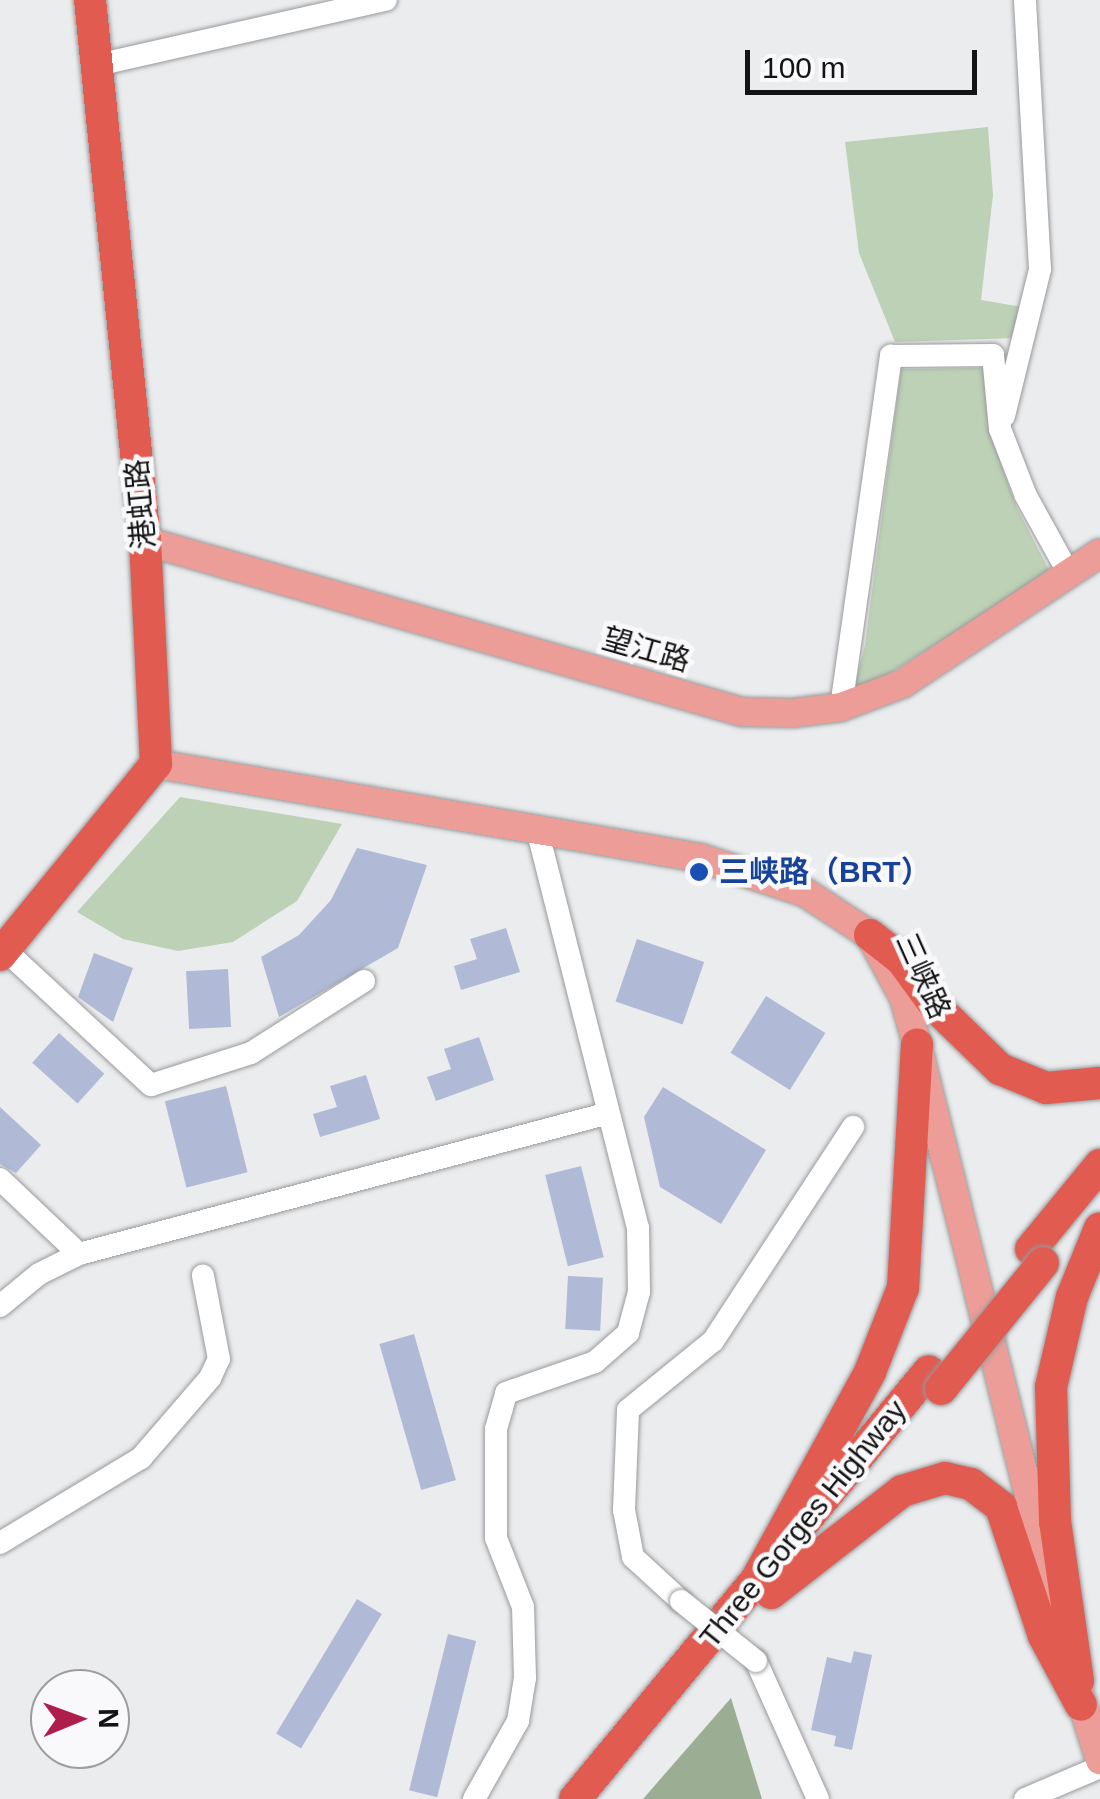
<!DOCTYPE html>
<html>
<head>
<meta charset="utf-8">
<style>
	body { margin:0 }
	#map { position:relative; width:1100px; height:1799px; overflow:hidden; background:#ebecee; font-family:Arial,"Noto Sans SC",sans-serif }
	div>[style] { position:absolute }
	[style*='--x'] { left:calc(var(--x)*1px); top:calc(var(--y)*1px); width:calc(var(--w)*1px); rotate:calc(var(--a)*1deg) }
	.green>* { inset:0; background:#bdd1b6 }
	.forest>* { inset:0; background:#9bae94 }
	.building>* { inset:0; background:#b0bad7; transform-origin:0 0 }
	.roads { filter:drop-shadow(0 0 2px #999a9b) drop-shadow(0 0 2px #999a9b) }
	.minor>* { height:22px; margin:-11px; padding:0 11px; transform-origin:11px; border-radius:11px; background:#fff }
	.major>* { height:28px; margin:-14px; padding:0 14px; transform-origin:14px; border-radius:14px; background:#ed9d97 }
	.highway>* { height:32px; margin:-16px; padding:0 16px; transform-origin:16px; border-radius:16px; background:#e15b51 }
	.bridges { filter:drop-shadow(0 0 2px #999a9b) drop-shadow(0 0 2px #999a9b) }
	.minor-bridge>* { height:22px; margin:-11px; padding:0 11px; transform-origin:11px; border-radius:11px; background:#fff }
	.highway-bridge>* { height:32px; margin:-16px; padding:0 16px; transform-origin:16px; border-radius:16px; background:#e15b51 }
	.dots>* { width:28px; height:28px; translate:-50% -50%; box-sizing:border-box; border:5px solid #f9f9fb; border-radius:50% }
	span { translate:-50% -50%; white-space:nowrap; text-align:center; line-height:1.15; -webkit-text-stroke:9px #f9f9fb; paint-order:stroke }
	.street-label { font-size:30px; color:#141414 }
	.transit-label { font-size:30px; color:#164399; font-weight:700 }
	.left { translate:0 -50%; text-align:left }
	.north { position:absolute; left:30px; top:1669px; width:100px; height:100px; box-sizing:border-box; background:#f9f9fb; border:2px solid #9d9d9f; border-radius:50%; rotate:89deg; font-size:28px; font-weight:700; line-height:40px; text-align:center; color:#141414 }
	.north::after { content:''; display:block; margin:auto; width:35px; height:45px; background:#af1d4d; clip-path:polygon(50% 0,100% 100%,50% 72%,0 100%) }
	.scale { position:absolute; left:745px; top:50px; width:232px; height:45px; box-sizing:border-box; border:5px solid #141414; border-top:0; padding-left:12px; font-size:30px; line-height:35px; white-space:nowrap; color:#141414; -webkit-text-stroke:8px #f9f9fb; paint-order:stroke }
</style>
</head>
<body>
<div id="map">
	<div class="green">
		<i style="clip-path:polygon(988px 127px,993px 195px,981px 300px,1023px 307px,1016px 338px,895px 342px,859px 253px,845px 142px)"></i>
		<i style="clip-path:polygon(983px 368px,990px 433px,1017px 508px,1050px 572px,852px 697px,865px 645px,901px 369px)"></i>
		<i style="clip-path:polygon(180px 797px,342px 824px,297px 901px,233px 942px,178px 951px,123px 939px,77px 912px)"></i>
	</div>
	<div class="forest">
		<i style="clip-path:polygon(731px 1698px,762px 1799px,643px 1799px)"></i>
	</div>
	<div class="building">
		<i style="clip-path:polygon(357px 848px,427px 865px,398px 948px,279px 1017px,261px 957px,299px 935px,331px 900px)"></i>
		<i style="clip-path:polygon(506px 928px,520px 972px,461px 990px,454px 966px,477px 959px,470px 939px)"></i>
		<i style="left:637px;top:939px;width:71px;height:66px;rotate:19deg"></i>
		<i style="clip-path:polygon(94px 953px,133px 968px,113px 1022px,78px 997px)"></i>
		<i style="left:228px;top:969px;width:58px;height:42px;rotate:87deg"></i>
		<i style="left:766px;top:996px;width:70px;height:67px;rotate:32deg"></i>
		<i style="left:59px;top:1033px;width:61px;height:40px;rotate:42deg"></i>
		<i style="clip-path:polygon(479px 1037px,494px 1080px,436px 1101px,427px 1077px,451px 1069px,444px 1049px)"></i>
		<i style="clip-path:polygon(366px 1075px,380px 1119px,320px 1137px,313px 1114px,337px 1107px,330px 1086px)"></i>
		<i style="left:226px;top:1086px;width:89px;height:63px;rotate:76deg"></i>
		<i style="clip-path:polygon(663px 1087px,766px 1150px,721px 1224px,660px 1187px,644px 1117px)"></i>
		<i style="clip-path:polygon(0 1107px,41px 1145px,16px 1173px,0 1164px)"></i>
		<i style="left:581px;top:1166px;width:94px;height:37px;rotate:76deg"></i>
		<i style="left:568px;top:1276px;width:35px;height:53px;rotate:3deg"></i>
		<i style="left:414px;top:1334px;width:152px;height:36px;rotate:74deg"></i>
		<i style="left:357px;top:1599px;width:29px;height:157px;rotate:31deg"></i>
		<i style="left:448px;top:1634px;width:29px;height:161px;rotate:14deg"></i>
		<i style="clip-path:polygon(854px 1651px,872px 1655px,852px 1750px,834px 1746px,836px 1736px,811px 1730px,827px 1657px,851px 1663px)"></i>
	</div>
	<div class="roads">
		<div class="minor">
			<i style="--x:101;--y:64;--w:292;--a:-12.7"></i>
			<i style="--x:1004;--y:416;--w:151;--a:-76.2"></i>
			<i style="--x:1040;--y:269;--w:269;--a:-93.2"></i>
			<i style="--x:841;--y:707;--w:355;--a:-81.9"></i>
			<i style="--x:891;--y:356;--w:102;--a:-0.6"></i>
			<i style="--x:993;--y:355;--w:74;--a:84.6"></i>
			<i style="--x:1000;--y:429;--w:72;--a:68.8"></i>
			<i style="--x:1026;--y:496;--w:89;--a:61.1"></i>
			<i style="--x:5;--y:950;--w:199;--a:42.8"></i>
			<i style="--x:151;--y:1085;--w:105;--a:-17.7"></i>
			<i style="--x:251;--y:1053;--w:134;--a:-32.5"></i>
			<i style="--x:0;--y:1179;--w:109;--a:43.5"></i>
			<i style="--x:0;--y:1306;--w:50;--a:-39.4"></i>
			<i style="--x:39;--y:1274;--w:45;--a:-26.6"></i>
			<i style="--x:79;--y:1254;--w:548;--a:-14.9"></i>
			<i style="--x:0;--y:1543;--w:165;--a:-31.1"></i>
			<i style="--x:141;--y:1458;--w:106;--a:-49.2"></i>
			<i style="--x:210;--y:1378;--w:21;--a:-65"></i>
			<i style="--x:219;--y:1359;--w:85;--a:-100.9"></i>
			<i style="--x:681;--y:1601;--w:65;--a:-137.5"></i>
			<i style="--x:633;--y:1557;--w:48;--a:-100.8"></i>
			<i style="--x:624;--y:1510;--w:100;--a:-87.7"></i>
			<i style="--x:628;--y:1410;--w:109;--a:-39.1"></i>
			<i style="--x:713;--y:1341;--w:256;--a:-56.8"></i>
			<i style="--x:756;--y:1661;--w:151;--a:65.8"></i>
			<i style="--x:474;--y:1799;--w:90;--a:-60.6"></i>
			<i style="--x:518;--y:1721;--w:44;--a:-80.8"></i>
			<i style="--x:525;--y:1678;--w:71;--a:-91.6"></i>
			<i style="--x:523;--y:1607;--w:74;--a:-111.4"></i>
			<i style="--x:496;--y:1538;--w:109;--a:-90"></i>
			<i style="--x:496;--y:1429;--w:37;--a:-74"></i>
			<i style="--x:506;--y:1393;--w:94;--a:-19.2"></i>
			<i style="--x:595;--y:1362;--w:44;--a:-41.3"></i>
			<i style="--x:628;--y:1333;--w:42;--a:-75"></i>
			<i style="--x:639;--y:1292;--w:64;--a:-90.9"></i>
			<i style="--x:638;--y:1228;--w:412;--a:-104.2"></i>
			<i style="--x:1025;--y:1799;--w:82;--a:-23.1"></i>
		</div>
		<div class="major">
			<i style="--x:145;--y:541;--w:621;--a:15.98"></i>
			<i style="--x:742;--y:712;--w:51;--a:1.1"></i>
			<i style="--x:793;--y:713;--w:48;--a:-7.1"></i>
			<i style="--x:841;--y:707;--w:65;--a:-20.7"></i>
			<i style="--x:902;--y:684;--w:237;--a:-33.5"></i>
			<i style="--x:156;--y:764;--w:553;--a:9.79"></i>
			<i style="--x:701;--y:858;--w:111;--a:18.4"></i>
			<i style="--x:806;--y:893;--w:77;--a:33.3"></i>
			<i style="--x:870;--y:935;--w:72;--a:61.6"></i>
			<i style="--x:904;--y:998;--w:48;--a:74.2"></i>
			<i style="--x:917;--y:1044;--w:565;--a:76.06"></i>
			<i style="--x:1077;--y:1687;--w:77;--a:72.5"></i>
		</div>
		<div class="highway">
			<i style="--x:870;--y:935;--w:41;--a:38"></i>
			<i style="--x:902;--y:960;--w:58;--a:54.1"></i>
			<i style="--x:936;--y:1007;--w:89;--a:44.1"></i>
			<i style="--x:1000;--y:1069;--w:50;--a:22.4"></i>
			<i style="--x:1046;--y:1088;--w:54;--a:-5.3"></i>
			<i style="--x:0;--y:955;--w:247;--a:-50.8"></i>
			<i style="--x:156;--y:764;--w:223;--a:-92.8"></i>
			<i style="--x:145;--y:541;--w:544;--a:-95.8"></i>
			<i style="--x:1031;--y:1249;--w:109;--a:-50.6"></i>
			<i style="--x:759;--y:1575;--w:231;--a:-61.3"></i>
			<i style="--x:870;--y:1372;--w:90;--a:-68.6"></i>
			<i style="--x:903;--y:1288;--w:244;--a:-86.7"></i>
			<i style="--x:771;--y:1593;--w:166;--a:-37.9"></i>
			<i style="--x:902;--y:1491;--w:45;--a:-16.8"></i>
			<i style="--x:945;--y:1478;--w:27;--a:13"></i>
			<i style="--x:971;--y:1484;--w:38;--a:37"></i>
			<i style="--x:1001;--y:1507;--w:136;--a:71.6"></i>
			<i style="--x:1044;--y:1636;--w:78;--a:61.8"></i>
			<i style="--x:1078;--y:1681;--w:161;--a:-98.2"></i>
			<i style="--x:1055;--y:1522;--w:135;--a:-91.7"></i>
			<i style="--x:1051;--y:1387;--w:92;--a:-76.9"></i>
			<i style="--x:1072;--y:1297;--w:74;--a:-67.9"></i>
			<i style="--x:575;--y:1799;--w:555;--a:-50.41"></i>
		</div>
	</div>
	<div class="bridges">
		<div class="minor-bridge">
			<i style="--x:681;--y:1601;--w:96;--a:38.7"></i>
		</div>
		<div class="highway-bridge">
			<i style="--x:941;--y:1389;--w:162;--a:-51"></i>
		</div>
	</div>
	<div class="dots">
		<i style="left:699px;top:872px;background:#1a4fb4"></i>
	</div>
	<div class="street-label">
		<span style="left:141px;top:504px;rotate:-95deg">港虹路</span>
		<span style="left:646px;top:650px;rotate:16deg">望江路</span>
		<span style="left:923px;top:976px;rotate:66deg">三峡路</span>
		<span style="left:803px;top:1524px;rotate:-51deg">Three Gorges Highway</span>
	</div>
	<div class="transit-label">
		<span class="left" style="left:719px;top:872px">三峡路（BRT）</span>
	</div>
	<div class="north">N</div>
	<div class="scale">100 m</div>
</div>
</body>
</html>
